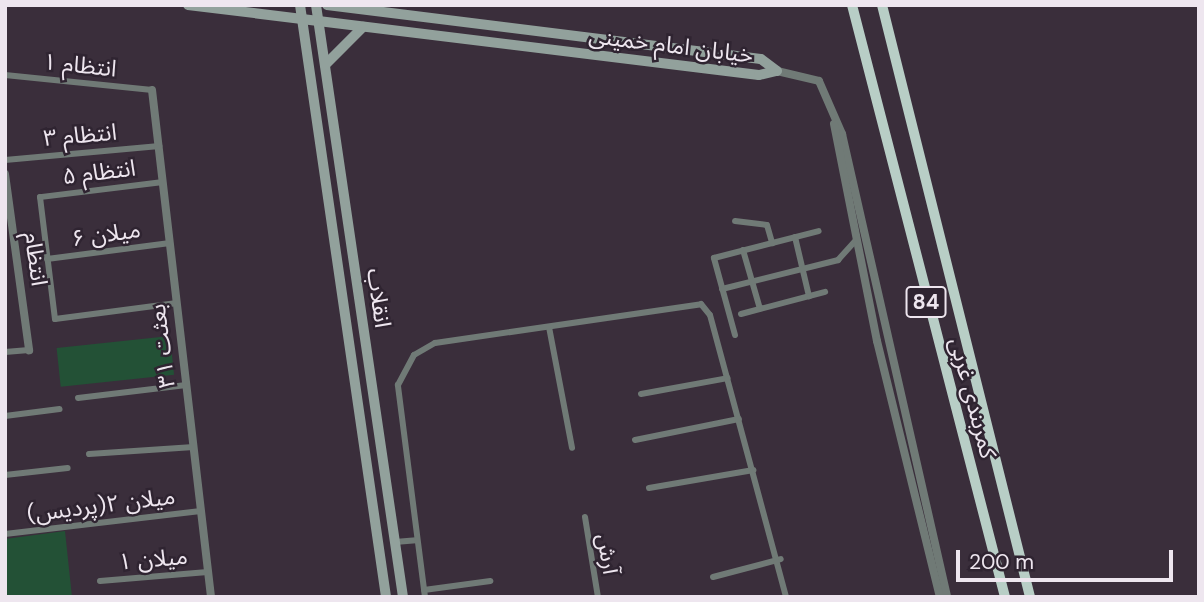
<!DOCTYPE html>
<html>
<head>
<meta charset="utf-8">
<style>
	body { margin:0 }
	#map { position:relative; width:1204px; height:602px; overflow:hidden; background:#3a2e3b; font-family:"DM Sans","Noto Sans Arabic",sans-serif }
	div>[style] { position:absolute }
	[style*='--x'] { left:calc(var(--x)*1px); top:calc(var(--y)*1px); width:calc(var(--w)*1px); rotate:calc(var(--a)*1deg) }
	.green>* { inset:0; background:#235136; transform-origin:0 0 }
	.minor>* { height:6px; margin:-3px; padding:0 3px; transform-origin:3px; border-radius:3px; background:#707a76 }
	.tertiary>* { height:8px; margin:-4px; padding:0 4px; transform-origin:4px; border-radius:4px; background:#707a76 }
	.secondary>* { height:10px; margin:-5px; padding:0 5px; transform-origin:5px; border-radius:5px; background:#92a19c }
	.trunk>* { height:10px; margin:-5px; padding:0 5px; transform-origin:5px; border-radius:5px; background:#b8cec6 }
	span { translate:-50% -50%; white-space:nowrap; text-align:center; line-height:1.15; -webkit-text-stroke:5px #2f2431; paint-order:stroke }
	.shield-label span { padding:2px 5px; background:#2f2431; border:2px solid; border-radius:5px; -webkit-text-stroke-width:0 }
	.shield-label { font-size:21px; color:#eee6ef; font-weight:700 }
	.street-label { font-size:23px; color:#eee6ef }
	.frame { position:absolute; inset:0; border:7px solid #eee6ef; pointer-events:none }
	.scale { position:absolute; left:956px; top:550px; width:217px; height:32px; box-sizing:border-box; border:4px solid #eee6ef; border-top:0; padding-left:9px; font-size:21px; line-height:24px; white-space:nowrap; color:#eee6ef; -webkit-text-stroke:5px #2f2431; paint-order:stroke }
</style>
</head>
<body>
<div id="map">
	<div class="green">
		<i style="left:170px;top:336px;width:39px;height:114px;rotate:84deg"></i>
		<i style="clip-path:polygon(65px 531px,72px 597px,5px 597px,5px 539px)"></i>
	</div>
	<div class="minor">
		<i style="--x:5;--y:75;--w:148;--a:5.8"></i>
		<i style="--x:5;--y:160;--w:155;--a:-5.2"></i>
		<i style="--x:163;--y:182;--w:124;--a:173"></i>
		<i style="--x:40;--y:197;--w:123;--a:83"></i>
		<i style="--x:55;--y:319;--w:123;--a:-7.5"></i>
		<i style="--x:735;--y:221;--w:32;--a:7"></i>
		<i style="--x:767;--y:225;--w:19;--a:74"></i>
		<i style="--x:795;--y:237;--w:61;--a:76.7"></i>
		<i style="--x:743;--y:250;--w:61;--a:73.9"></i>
		<i style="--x:47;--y:259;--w:124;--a:-7.4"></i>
		<i style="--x:722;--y:289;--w:120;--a:-14"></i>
		<i style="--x:838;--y:260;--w:27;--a:-48"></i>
		<i style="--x:741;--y:314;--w:87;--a:-14.7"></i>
		<i style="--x:549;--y:327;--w:123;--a:79.2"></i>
		<i style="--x:735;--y:335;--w:80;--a:-105.3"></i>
		<i style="--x:714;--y:258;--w:108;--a:-14.4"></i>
		<i style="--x:5;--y:352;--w:24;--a:-5"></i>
		<i style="--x:641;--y:394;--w:88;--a:-10.4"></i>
		<i style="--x:78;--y:398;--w:109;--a:-6.9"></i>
		<i style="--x:5;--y:416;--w:55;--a:-7.3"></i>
		<i style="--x:635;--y:440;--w:106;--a:-11.4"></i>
		<i style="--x:89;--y:454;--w:105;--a:-3.8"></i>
		<i style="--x:5;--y:475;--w:63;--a:-6.3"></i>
		<i style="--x:649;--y:488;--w:106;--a:-9.8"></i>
		<i style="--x:585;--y:517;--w:81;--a:80.8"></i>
		<i style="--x:5;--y:534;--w:197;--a:-6.7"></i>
		<i style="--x:395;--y:542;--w:21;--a:-5"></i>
		<i style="--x:713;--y:577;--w:70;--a:-14.8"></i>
		<i style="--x:100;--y:581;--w:108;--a:-4.8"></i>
		<i style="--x:424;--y:590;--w:67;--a:-7.8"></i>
		<i style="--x:425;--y:597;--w:214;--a:-97.3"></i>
		<i style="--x:398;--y:385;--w:34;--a:-62"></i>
		<i style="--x:414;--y:355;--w:24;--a:-30"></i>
		<i style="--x:435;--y:343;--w:269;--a:-8.3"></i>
		<i style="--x:701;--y:304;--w:14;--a:51"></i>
		<i style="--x:710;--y:315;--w:292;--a:74.9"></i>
	</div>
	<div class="tertiary">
		<i style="--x:777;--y:71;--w:43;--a:13.4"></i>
		<i style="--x:819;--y:81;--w:58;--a:66.5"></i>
		<i style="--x:842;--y:134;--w:475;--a:77.2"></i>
		<i style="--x:152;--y:90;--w:510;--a:83.36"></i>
		<i style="--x:834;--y:124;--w:221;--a:78.8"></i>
		<i style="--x:877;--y:341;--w:264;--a:76.2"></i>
		<i style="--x:5;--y:174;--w:178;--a:82.2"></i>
	</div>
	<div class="secondary">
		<i style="--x:188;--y:5;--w:575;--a:6.99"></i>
		<i style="--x:759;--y:75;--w:18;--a:-13"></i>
		<i style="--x:300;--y:5;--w:598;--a:81.73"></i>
		<i style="--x:316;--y:5;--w:598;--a:81.64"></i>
		<i style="--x:327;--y:5;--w:437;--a:7.1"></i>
		<i style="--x:761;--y:59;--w:20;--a:37"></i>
		<i style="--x:325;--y:65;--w:54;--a:-45"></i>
	</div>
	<div class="trunk">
		<i style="--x:852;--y:5;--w:611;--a:75.51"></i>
		<i style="--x:882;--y:5;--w:610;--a:75.96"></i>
	</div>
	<div class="shield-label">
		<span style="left:926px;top:302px">84</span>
	</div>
	<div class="street-label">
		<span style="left:671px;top:45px;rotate:7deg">خیابان امام خمینی</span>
		<span style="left:80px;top:65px;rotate:6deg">انتظام ۱</span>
		<span style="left:80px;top:135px;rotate:-5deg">انتظام ۳</span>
		<span style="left:99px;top:172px;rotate:-7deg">انتظام ۵</span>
		<span style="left:106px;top:234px;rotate:-8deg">میلان ۶</span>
		<span style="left:36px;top:259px;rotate:82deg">انتظام</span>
		<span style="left:379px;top:298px;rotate:82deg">انقلاب</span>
		<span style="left:162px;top:346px;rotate:-97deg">بعثت ۳۱</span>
		<span style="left:973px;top:398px;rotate:75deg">کمربندی غربی</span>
		<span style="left:101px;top:505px;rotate:-7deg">میلان ۲(پردیس)</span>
		<span style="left:608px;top:554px;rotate:81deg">آرش</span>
		<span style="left:153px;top:559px;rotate:-5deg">میلان ۱</span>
	</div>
	<div class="frame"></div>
	<div class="scale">200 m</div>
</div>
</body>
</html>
